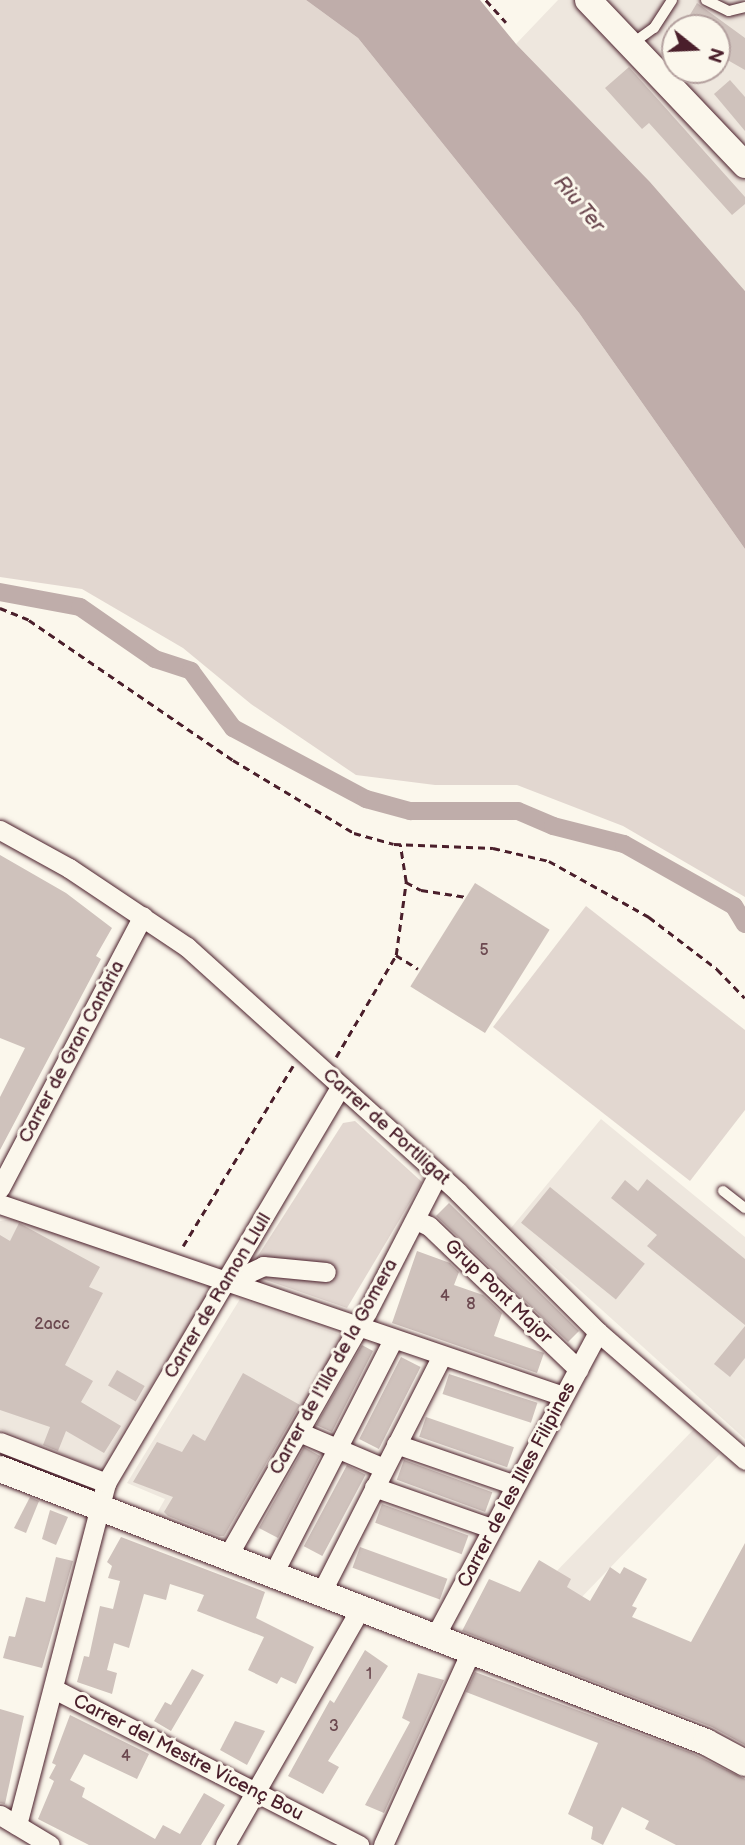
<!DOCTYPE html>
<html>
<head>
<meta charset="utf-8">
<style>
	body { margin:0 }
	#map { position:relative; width:745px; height:1845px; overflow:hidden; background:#fbf7ec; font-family:"Balsamiq Sans",sans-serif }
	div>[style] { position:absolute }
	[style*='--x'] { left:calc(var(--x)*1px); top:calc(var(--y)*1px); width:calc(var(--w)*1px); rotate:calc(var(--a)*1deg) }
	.built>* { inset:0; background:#eee7de; transform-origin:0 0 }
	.green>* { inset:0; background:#e2d7d0 }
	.water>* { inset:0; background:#bfadaa }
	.canal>* { height:18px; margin:-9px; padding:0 9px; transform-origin:9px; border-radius:9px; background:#bfadaa }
	.building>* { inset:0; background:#cfc2bc; transform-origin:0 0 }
	.path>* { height:2.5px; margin-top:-1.25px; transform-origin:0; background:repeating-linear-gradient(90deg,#4a1f2b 0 7px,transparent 0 12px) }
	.roads { filter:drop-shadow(0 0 2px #4a1f2b) drop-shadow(0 0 2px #4a1f2b) }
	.lane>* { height:10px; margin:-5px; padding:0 5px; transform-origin:5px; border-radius:5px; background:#fbf7ec }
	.street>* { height:19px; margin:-9.5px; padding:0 9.5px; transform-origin:9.5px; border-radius:9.5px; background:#fbf7ec }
	.secondary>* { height:26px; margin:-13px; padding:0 13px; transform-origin:13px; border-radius:13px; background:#fbf7ec }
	span { translate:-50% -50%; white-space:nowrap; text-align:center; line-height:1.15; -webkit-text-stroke:6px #fbf7ec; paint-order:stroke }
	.number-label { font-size:16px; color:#6b484f }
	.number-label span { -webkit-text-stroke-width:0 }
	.street-label { font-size:19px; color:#4a1f2b }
	.water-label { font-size:21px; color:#6d4a51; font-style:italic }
	.north { position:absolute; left:661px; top:14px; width:70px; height:70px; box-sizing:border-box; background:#fbf7ec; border:2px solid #b4a19f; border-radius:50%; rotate:108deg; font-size:19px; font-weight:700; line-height:28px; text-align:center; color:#4a1f2b }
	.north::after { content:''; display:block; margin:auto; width:24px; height:32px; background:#4a1f2b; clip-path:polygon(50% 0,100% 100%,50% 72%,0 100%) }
</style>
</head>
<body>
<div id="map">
	<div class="built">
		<i style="clip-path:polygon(evenodd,558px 0,745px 0,745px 291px,650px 182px,516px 44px,558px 0,675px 28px,717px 28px,717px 70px,675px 70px,675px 28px)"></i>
		<i style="clip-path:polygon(601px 1119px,745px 1237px,745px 1439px,511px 1228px)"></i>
		<i style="clip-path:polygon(17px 1218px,213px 1286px,99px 1469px,0 1429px,0 1221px)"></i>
		<i style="clip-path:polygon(240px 1299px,344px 1336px,223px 1540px,156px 1515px,165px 1499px,127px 1483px)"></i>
		<i style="left:694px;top:1429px;width:36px;height:277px;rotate:44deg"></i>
	</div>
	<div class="green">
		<i style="clip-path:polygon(0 0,306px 0,358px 38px,579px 313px,745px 549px,745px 897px,623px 826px,517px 785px,435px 785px,356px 775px,251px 704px,183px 648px,82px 589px,0 577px)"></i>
		<i style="clip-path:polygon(586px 906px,745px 1030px,745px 1110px,690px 1181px,493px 1027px)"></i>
		<i style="clip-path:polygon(355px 1121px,422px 1182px,347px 1308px,260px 1278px,253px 1272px,254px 1262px,343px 1123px)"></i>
	</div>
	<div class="water">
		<i style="clip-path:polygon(306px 0,480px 0,516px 44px,650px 182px,745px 291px,745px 549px,579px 313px,358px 38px)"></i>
	</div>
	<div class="canal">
		<i style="--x:0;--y:592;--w:81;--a:10.6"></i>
		<i style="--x:80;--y:607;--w:91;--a:34.7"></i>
		<i style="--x:155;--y:659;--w:38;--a:18"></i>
		<i style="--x:191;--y:671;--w:71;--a:53.6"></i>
		<i style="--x:233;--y:728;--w:151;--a:28.1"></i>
		<i style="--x:366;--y:799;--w:46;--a:15.3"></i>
		<i style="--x:410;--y:811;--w:108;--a:0"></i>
		<i style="--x:518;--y:811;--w:38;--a:23"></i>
		<i style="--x:553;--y:826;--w:73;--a:14.2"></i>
		<i style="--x:624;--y:844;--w:126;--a:29.4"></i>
		<i style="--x:734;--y:906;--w:21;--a:59"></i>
	</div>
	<div class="building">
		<i style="clip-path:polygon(697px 3px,745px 38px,745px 70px,717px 54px,717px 28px,682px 28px)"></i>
		<i style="clip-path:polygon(629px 67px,745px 197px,745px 204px,732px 215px,649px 123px,642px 129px,605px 88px)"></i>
		<i style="clip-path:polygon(730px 80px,745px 97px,745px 131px,714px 94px)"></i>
		<i style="clip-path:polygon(0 855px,66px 893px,112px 928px,96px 956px,101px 959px,0 1150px,0 1097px,25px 1048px,0 1038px)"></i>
		<i style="left:475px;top:883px;width:88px;height:122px;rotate:32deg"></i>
		<i style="clip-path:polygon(647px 1179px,745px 1259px,745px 1325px,647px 1246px,657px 1235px,611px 1198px,625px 1180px,638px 1191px)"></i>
		<i style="left:550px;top:1187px;width:122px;height:46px;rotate:39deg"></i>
		<i style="clip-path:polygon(449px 1203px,579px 1331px,568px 1342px,436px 1216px)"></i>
		<i style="clip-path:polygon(19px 1223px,100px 1267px,89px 1287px,103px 1293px,65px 1365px,93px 1381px,81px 1402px,121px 1426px,104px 1453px,66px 1431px,58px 1451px,43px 1445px,50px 1427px,0 1410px,0 1235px,10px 1241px)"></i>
		<i style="clip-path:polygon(417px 1251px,450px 1263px,459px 1272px,454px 1285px,483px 1295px,502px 1313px,494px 1336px,544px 1353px,537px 1373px,392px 1323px)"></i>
		<i style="clip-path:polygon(745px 1326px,745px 1358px,730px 1377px,714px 1364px)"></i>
		<i style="clip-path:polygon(362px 1345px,373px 1351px,332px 1432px,316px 1425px)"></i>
		<i style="left:401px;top:1357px;width:22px;height:92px;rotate:27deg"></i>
		<i style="left:117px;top:1370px;width:32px;height:18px;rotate:30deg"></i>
		<i style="clip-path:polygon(243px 1373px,300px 1405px,224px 1536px,219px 1536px,168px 1516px,164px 1512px,173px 1497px,133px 1482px,157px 1442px,182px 1452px,193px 1434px,205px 1441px)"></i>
		<i style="left:449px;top:1374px;width:93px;height:21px;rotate:18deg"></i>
		<i style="left:426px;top:1417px;width:93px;height:21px;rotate:19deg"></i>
		<i style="clip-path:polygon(304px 1447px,320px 1456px,278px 1538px,259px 1528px)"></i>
		<i style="left:404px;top:1460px;width:94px;height:21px;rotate:20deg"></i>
		<i style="left:347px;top:1465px;width:21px;height:92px;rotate:28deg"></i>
		<i style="clip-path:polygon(30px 1497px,39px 1501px,26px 1533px,14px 1528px)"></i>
		<i style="left:382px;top:1504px;width:92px;height:20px;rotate:20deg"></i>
		<i style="clip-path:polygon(50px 1510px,68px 1517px,56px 1545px,42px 1539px)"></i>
		<i style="clip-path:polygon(121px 1537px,265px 1592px,256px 1618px,314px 1647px,296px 1684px,281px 1677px,277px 1684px,248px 1670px,264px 1637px,197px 1611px,204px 1595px,170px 1584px,166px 1600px,144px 1594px,129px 1648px,114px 1643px,107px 1670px,117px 1673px,112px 1694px,77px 1682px,84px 1656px,89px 1657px,100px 1606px,113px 1609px,120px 1581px,108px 1578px,112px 1566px,107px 1562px)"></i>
		<i style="clip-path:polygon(745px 1543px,745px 1745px,712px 1727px,462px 1631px,489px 1579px,520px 1592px,539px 1560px,571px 1579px,567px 1587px,590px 1601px,610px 1567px,620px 1574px,624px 1567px,647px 1579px,632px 1606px,637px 1608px,632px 1617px,691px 1642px)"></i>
		<i style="left:360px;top:1547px;width:93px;height:22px;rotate:20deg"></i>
		<i style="clip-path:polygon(56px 1557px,73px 1561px,42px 1668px,3px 1658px,9px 1636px,15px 1637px,26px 1597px,45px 1602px)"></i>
		<i style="clip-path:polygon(365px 1650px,388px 1666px,328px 1761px,339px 1767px,323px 1794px,288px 1776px,330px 1700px,334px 1703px)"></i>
		<i style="clip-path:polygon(192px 1669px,204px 1675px,171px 1731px,154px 1721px,165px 1702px,171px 1705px)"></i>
		<i style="clip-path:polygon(475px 1672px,692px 1753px,745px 1779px,745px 1845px,676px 1845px,645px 1829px,649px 1821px,622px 1807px,603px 1845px,591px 1839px,593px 1827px,568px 1814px,598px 1743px,466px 1692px)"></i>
		<i style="clip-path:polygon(418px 1673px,444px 1680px,384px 1813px,365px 1805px,410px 1722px,402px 1718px)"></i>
		<i style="clip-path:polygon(0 1709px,24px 1716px,5px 1804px,0 1803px)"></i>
		<i style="clip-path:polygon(70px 1715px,149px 1754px,137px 1779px,84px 1754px,70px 1780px,85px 1788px,82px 1797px,155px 1839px,163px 1825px,180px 1834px,204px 1793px,225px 1805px,201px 1845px,89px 1845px,38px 1819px,54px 1781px,49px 1778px,56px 1765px,52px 1763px)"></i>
		<i style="clip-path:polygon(235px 1721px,265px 1731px,247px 1765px,220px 1750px)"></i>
	</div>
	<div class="path">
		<i style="--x:486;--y:0;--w:30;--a:48"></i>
		<i style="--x:0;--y:608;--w:31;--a:22"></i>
		<i style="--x:29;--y:620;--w:247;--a:34.5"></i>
		<i style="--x:233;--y:760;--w:141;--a:31.1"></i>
		<i style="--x:354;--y:833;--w:41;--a:15.4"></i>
		<i style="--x:394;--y:844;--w:99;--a:2.3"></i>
		<i style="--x:493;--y:848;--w:57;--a:13.1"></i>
		<i style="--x:549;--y:861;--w:115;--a:29.2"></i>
		<i style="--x:649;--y:917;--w:86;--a:37.4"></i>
		<i style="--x:717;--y:969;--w:40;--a:46"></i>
		<i style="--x:406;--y:882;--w:17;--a:28"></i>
		<i style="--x:421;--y:890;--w:46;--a:8.8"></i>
		<i style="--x:396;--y:955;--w:74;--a:-82.2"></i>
		<i style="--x:406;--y:882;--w:38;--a:-99"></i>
		<i style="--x:336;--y:1057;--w:118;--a:-59.5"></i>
		<i style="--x:396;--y:955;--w:26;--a:32"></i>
		<i style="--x:183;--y:1246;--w:211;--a:-58.6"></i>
	</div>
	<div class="roads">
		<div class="lane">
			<i style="--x:706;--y:0;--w:25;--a:26"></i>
			<i style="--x:729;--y:11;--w:16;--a:-14"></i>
			<i style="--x:633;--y:43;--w:26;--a:-36"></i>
			<i style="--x:654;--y:28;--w:33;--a:-57"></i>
			<i style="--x:723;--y:1191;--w:28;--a:38"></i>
		</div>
		<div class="street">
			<i style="--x:0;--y:830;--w:79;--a:28.8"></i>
			<i style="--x:69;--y:868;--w:142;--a:33.8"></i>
			<i style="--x:187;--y:947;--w:365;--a:42.1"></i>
			<i style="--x:458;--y:1192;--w:198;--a:45"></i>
			<i style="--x:598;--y:1332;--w:195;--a:41"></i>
			<i style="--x:0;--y:1188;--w:307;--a:-62.3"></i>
			<i style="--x:0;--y:1204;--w:595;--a:18.83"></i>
			<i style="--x:416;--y:1220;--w:14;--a:25"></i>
			<i style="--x:429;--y:1226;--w:207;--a:43.8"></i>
			<i style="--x:227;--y:1283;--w:40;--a:-25"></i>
			<i style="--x:263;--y:1266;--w:63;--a:5.4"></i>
			<i style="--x:299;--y:1432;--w:92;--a:23"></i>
			<i style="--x:0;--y:1442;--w:114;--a:21.1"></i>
			<i style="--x:396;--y:1444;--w:126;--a:19"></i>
			<i style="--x:374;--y:1487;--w:124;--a:19.3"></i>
			<i style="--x:227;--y:1557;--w:282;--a:-60.3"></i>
			<i style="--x:367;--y:1312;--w:153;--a:-62.8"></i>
			<i style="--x:273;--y:1574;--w:264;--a:-62.9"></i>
			<i style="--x:321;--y:1593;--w:265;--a:-63"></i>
			<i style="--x:434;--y:1638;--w:347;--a:-61.8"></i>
			<i style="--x:54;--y:1689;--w:343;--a:27.1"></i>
			<i style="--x:0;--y:1815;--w:58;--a:31"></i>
			<i style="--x:17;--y:1825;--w:353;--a:-75.4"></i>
			<i style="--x:106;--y:1483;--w:461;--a:-59.4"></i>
			<i style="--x:225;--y:1845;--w:272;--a:-60.2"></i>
			<i style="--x:383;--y:1845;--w:211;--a:-65.6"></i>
		</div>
		<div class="secondary">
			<i style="--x:588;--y:0;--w:228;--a:46.4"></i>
			<i style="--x:0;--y:1469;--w:757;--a:21.14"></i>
			<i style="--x:706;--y:1742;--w:44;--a:28.3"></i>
		</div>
	</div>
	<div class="number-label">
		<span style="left:484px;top:951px">5</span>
		<span style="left:445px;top:1297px">4</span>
		<span style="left:471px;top:1305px">8</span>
		<span style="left:52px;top:1325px">2acc</span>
		<span style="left:369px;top:1675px">1</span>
		<span style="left:334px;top:1727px">3</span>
		<span style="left:126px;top:1757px">4</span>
	</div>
	<div class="street-label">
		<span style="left:72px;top:1052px;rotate:-62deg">Carrer de Gran Canària</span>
		<span style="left:386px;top:1127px;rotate:42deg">Carrer de Portlligat</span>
		<span style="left:498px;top:1292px;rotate:44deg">Grup Pont Major</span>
		<span style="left:218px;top:1296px;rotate:-59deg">Carrer de Ramon Llull</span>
		<span style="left:334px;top:1367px;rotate:-61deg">Carrer de l'Illa de la Gomera</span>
		<span style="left:517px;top:1485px;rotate:-62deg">Carrer de les Illes Filipines</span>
		<span style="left:188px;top:1758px;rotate:27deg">Carrer del Mestre Vicenç Bou</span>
	</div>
	<div class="water-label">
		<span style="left:579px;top:204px;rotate:50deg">Riu Ter</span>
	</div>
	<div class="north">N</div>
</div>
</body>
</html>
